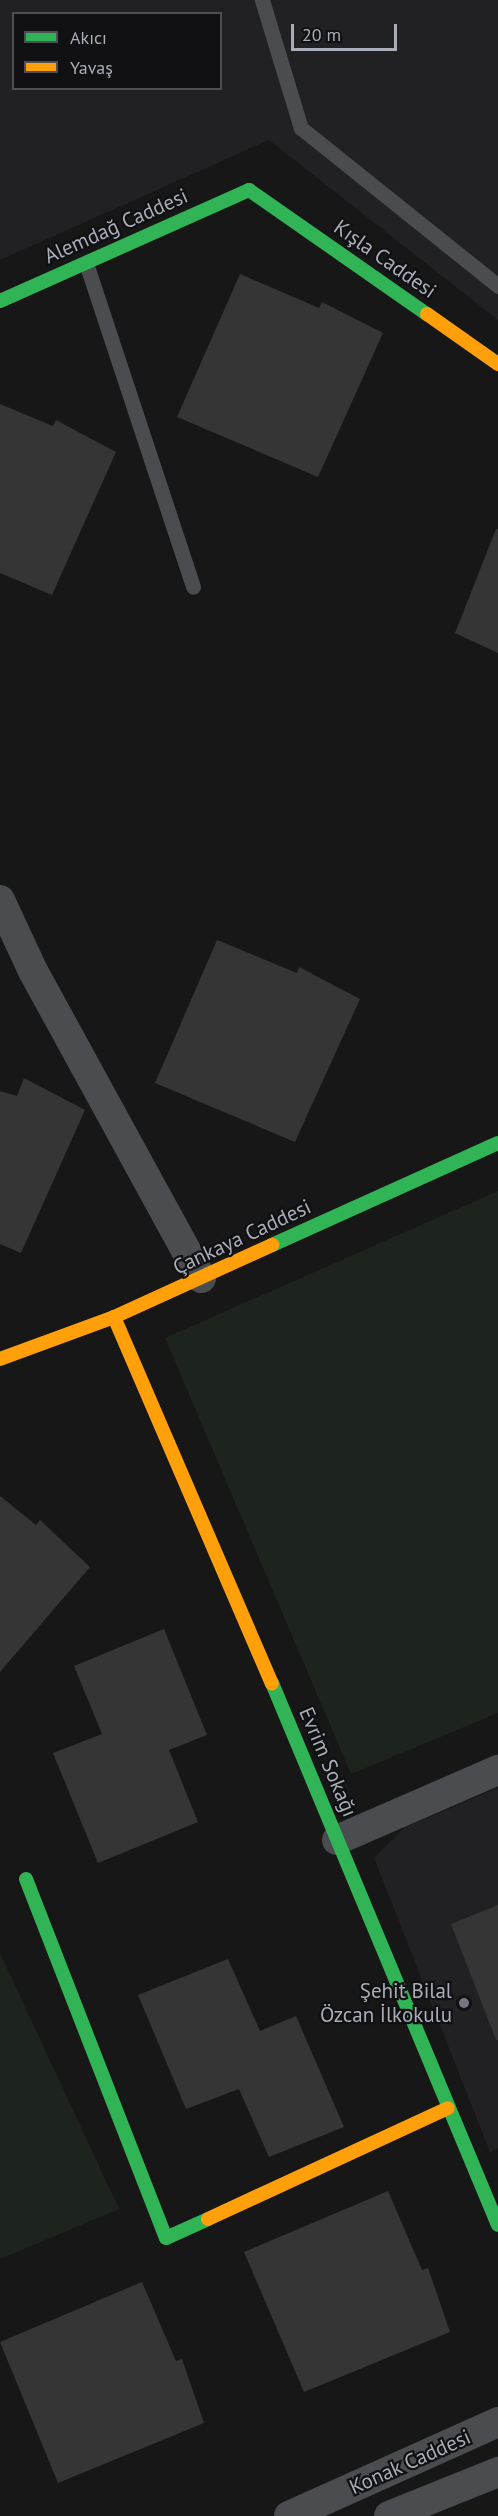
<!DOCTYPE html>
<html>
<head>
<meta charset="utf-8">
<style>
	body { margin:0 }
	#map { position:relative; width:498px; height:2516px; overflow:hidden; background:#171717; font-family:"PT Sans",sans-serif }
	div>[style] { position:absolute }
	[style*='--x'] { left:calc(var(--x)*1px); top:calc(var(--y)*1px); width:calc(var(--w)*1px); rotate:calc(var(--a)*1deg) }
	.built>* { inset:0; background:#212123 }
	.green>* { inset:0; background:#1d241e }
	.building>* { inset:0; background:#353536 }
	.lane>* { height:15px; margin:-7.5px; padding:0 7.5px; transform-origin:7.5px; border-radius:7.5px; background:#4b4c50 }
	.street>* { height:30px; margin:-15px; padding:0 15px; transform-origin:15px; border-radius:15px; background:#4b4c50 }
	.fast>* { height:14px; margin:-7px; padding:0 7px; transform-origin:7px; border-radius:7px; background:#30b455 }
	.slow>* { height:14px; margin:-7px; padding:0 7px; transform-origin:7px; border-radius:7px; background:#ff9f0a }
	.dots>* { width:16px; height:16px; translate:-50% -50%; box-sizing:border-box; border:3px solid #111113; border-radius:50% }
	span { translate:-50% -50%; white-space:nowrap; text-align:center; line-height:1.15; -webkit-text-stroke:4.5px #111113; paint-order:stroke }
	.street-label { font-size:21px; color:#a8adb8 }
	.poi-label { font-size:21px; color:#a8adb8 }
	.right { translate:-100% -50%; text-align:right }
	.legend { position:absolute; left:12px; top:12px; width:210px; height:78px; box-sizing:border-box; background:#111113; border:2px solid #4d4f55; margin:0; padding:8px 10px; list-style:none; font-size:18px; color:#a8adb8 }
	.legend li { display:flex; align-items:center; gap:12px; height:30px }
	.legend b { width:30px; border:2px solid #4d4f55 }
	.scale { position:absolute; left:291px; top:24px; width:106px; height:27px; box-sizing:border-box; border:3px solid #a8adb8; border-top:0; padding-left:8px; font-size:18px; line-height:21px; white-space:nowrap; color:#a8adb8; -webkit-text-stroke:4px #111113; paint-order:stroke }
</style>
</head>
<body>
<div id="map">
	<div class="built">
		<i style="clip-path:polygon(evenodd,0 0,498px 0,498px 320px,269px 140px,0 260px,0 0,14px 14px,220px 14px,220px 88px,14px 88px,14px 14px)"></i>
		<i style="clip-path:polygon(498px 1788px,498px 2148px,490px 2152px,374px 1858px,405px 1827px)"></i>
	</div>
	<div class="green">
		<i style="clip-path:polygon(498px 1191px,498px 1713px,351px 1774px,165px 1338px)"></i>
		<i style="clip-path:polygon(0 1953px,119px 2209px,0 2259px)"></i>
	</div>
	<div class="building">
		<i style="clip-path:polygon(240px 274px,319px 308px,322px 302px,383px 333px,318px 477px,177px 417px)"></i>
		<i style="clip-path:polygon(0 404px,53px 426px,56px 420px,116px 452px,52px 595px,0 573px)"></i>
		<i style="clip-path:polygon(496px 529px,498px 529px,498px 653px,455px 633px)"></i>
		<i style="clip-path:polygon(217px 940px,297px 973px,299px 967px,360px 999px,295px 1142px,155px 1083px)"></i>
		<i style="clip-path:polygon(24px 1078px,85px 1110px,21px 1253px,0 1244px,0 1091px,17px 1096px)"></i>
		<i style="clip-path:polygon(0 1496px,36px 1525px,40px 1520px,90px 1567px,0 1672px)"></i>
		<i style="clip-path:polygon(164px 1629px,207px 1735px,169px 1750px,198px 1822px,98px 1863px,53px 1753px,102px 1734px,74px 1666px)"></i>
		<i style="clip-path:polygon(498px 1905px,498px 2040px,496px 2040px,451px 1924px)"></i>
		<i style="clip-path:polygon(228px 1959px,260px 2031px,296px 2016px,344px 2127px,269px 2157px,239px 2089px,186px 2109px,138px 1995px)"></i>
		<i style="clip-path:polygon(388px 2191px,422px 2270px,428px 2268px,450px 2332px,304px 2392px,244px 2252px)"></i>
		<i style="clip-path:polygon(142px 2282px,176px 2361px,182px 2359px,204px 2423px,58px 2483px,0 2342px)"></i>
	</div>
	<div class="lane">
		<i style="--x:262;--y:0;--w:134;--a:73.1"></i>
		<i style="--x:301;--y:128;--w:253;--a:38.7"></i>
		<i style="--x:86;--y:263;--w:341;--a:71.7"></i>
	</div>
	<div class="street">
		<i style="--x:0;--y:900;--w:78;--a:65.1"></i>
		<i style="--x:33;--y:971;--w:350;--a:61.3"></i>
		<i style="--x:337;--y:1840;--w:176;--a:-23.5"></i>
		<i style="--x:289;--y:2516;--w:229;--a:-24.2"></i>
		<i style="--x:389;--y:2516;--w:118;--a:-22"></i>
	</div>
	<div class="fast">
		<i style="--x:0;--y:301;--w:273;--a:-24"></i>
		<i style="--x:249;--y:190;--w:217;--a:34.9"></i>
		<i style="--x:272;--y:1245;--w:248;--a:-24.3"></i>
		<i style="--x:272;--y:1683;--w:587;--a:67.37"></i>
		<i style="--x:26;--y:1879;--w:385;--a:68.7"></i>
		<i style="--x:166;--y:2238;--w:46;--a:-24.3"></i>
	</div>
	<div class="slow">
		<i style="--x:427;--y:314;--w:87;--a:35.2"></i>
		<i style="--x:114;--y:1317;--w:399;--a:66.7"></i>
		<i style="--x:0;--y:1359;--w:121;--a:-20.2"></i>
		<i style="--x:114;--y:1317;--w:174;--a:-24.5"></i>
		<i style="--x:208;--y:2219;--w:264;--a:-24.8"></i>
	</div>
	<div class="dots">
		<i style="left:464px;top:2003px;background:#757880"></i>
	</div>
	<div class="street-label">
		<span style="left:116px;top:226px;rotate:-24deg">Alemdağ Caddesi</span>
		<span style="left:385px;top:259px;rotate:35deg">Kışla Caddesi</span>
		<span style="left:242px;top:1237px;rotate:-25deg">Çankaya Caddesi</span>
		<span style="left:328px;top:1762px;rotate:67deg">Evrim Sokağı</span>
		<span style="left:410px;top:2462px;rotate:-24deg">Konak Caddesi</span>
	</div>
	<div class="poi-label">
		<span class="right" style="left:452px;top:2003px">Şehit Bilal<br>Özcan İlkokulu</span>
	</div>
	<ul class="legend">
	<li><b style="height:8px;background:#30b455"></b>Akıcı</li>
	<li><b style="height:8px;background:#ff9f0a"></b>Yavaş</li>
	</ul>
	<div class="scale">20 m</div>
</div>
</body>
</html>
